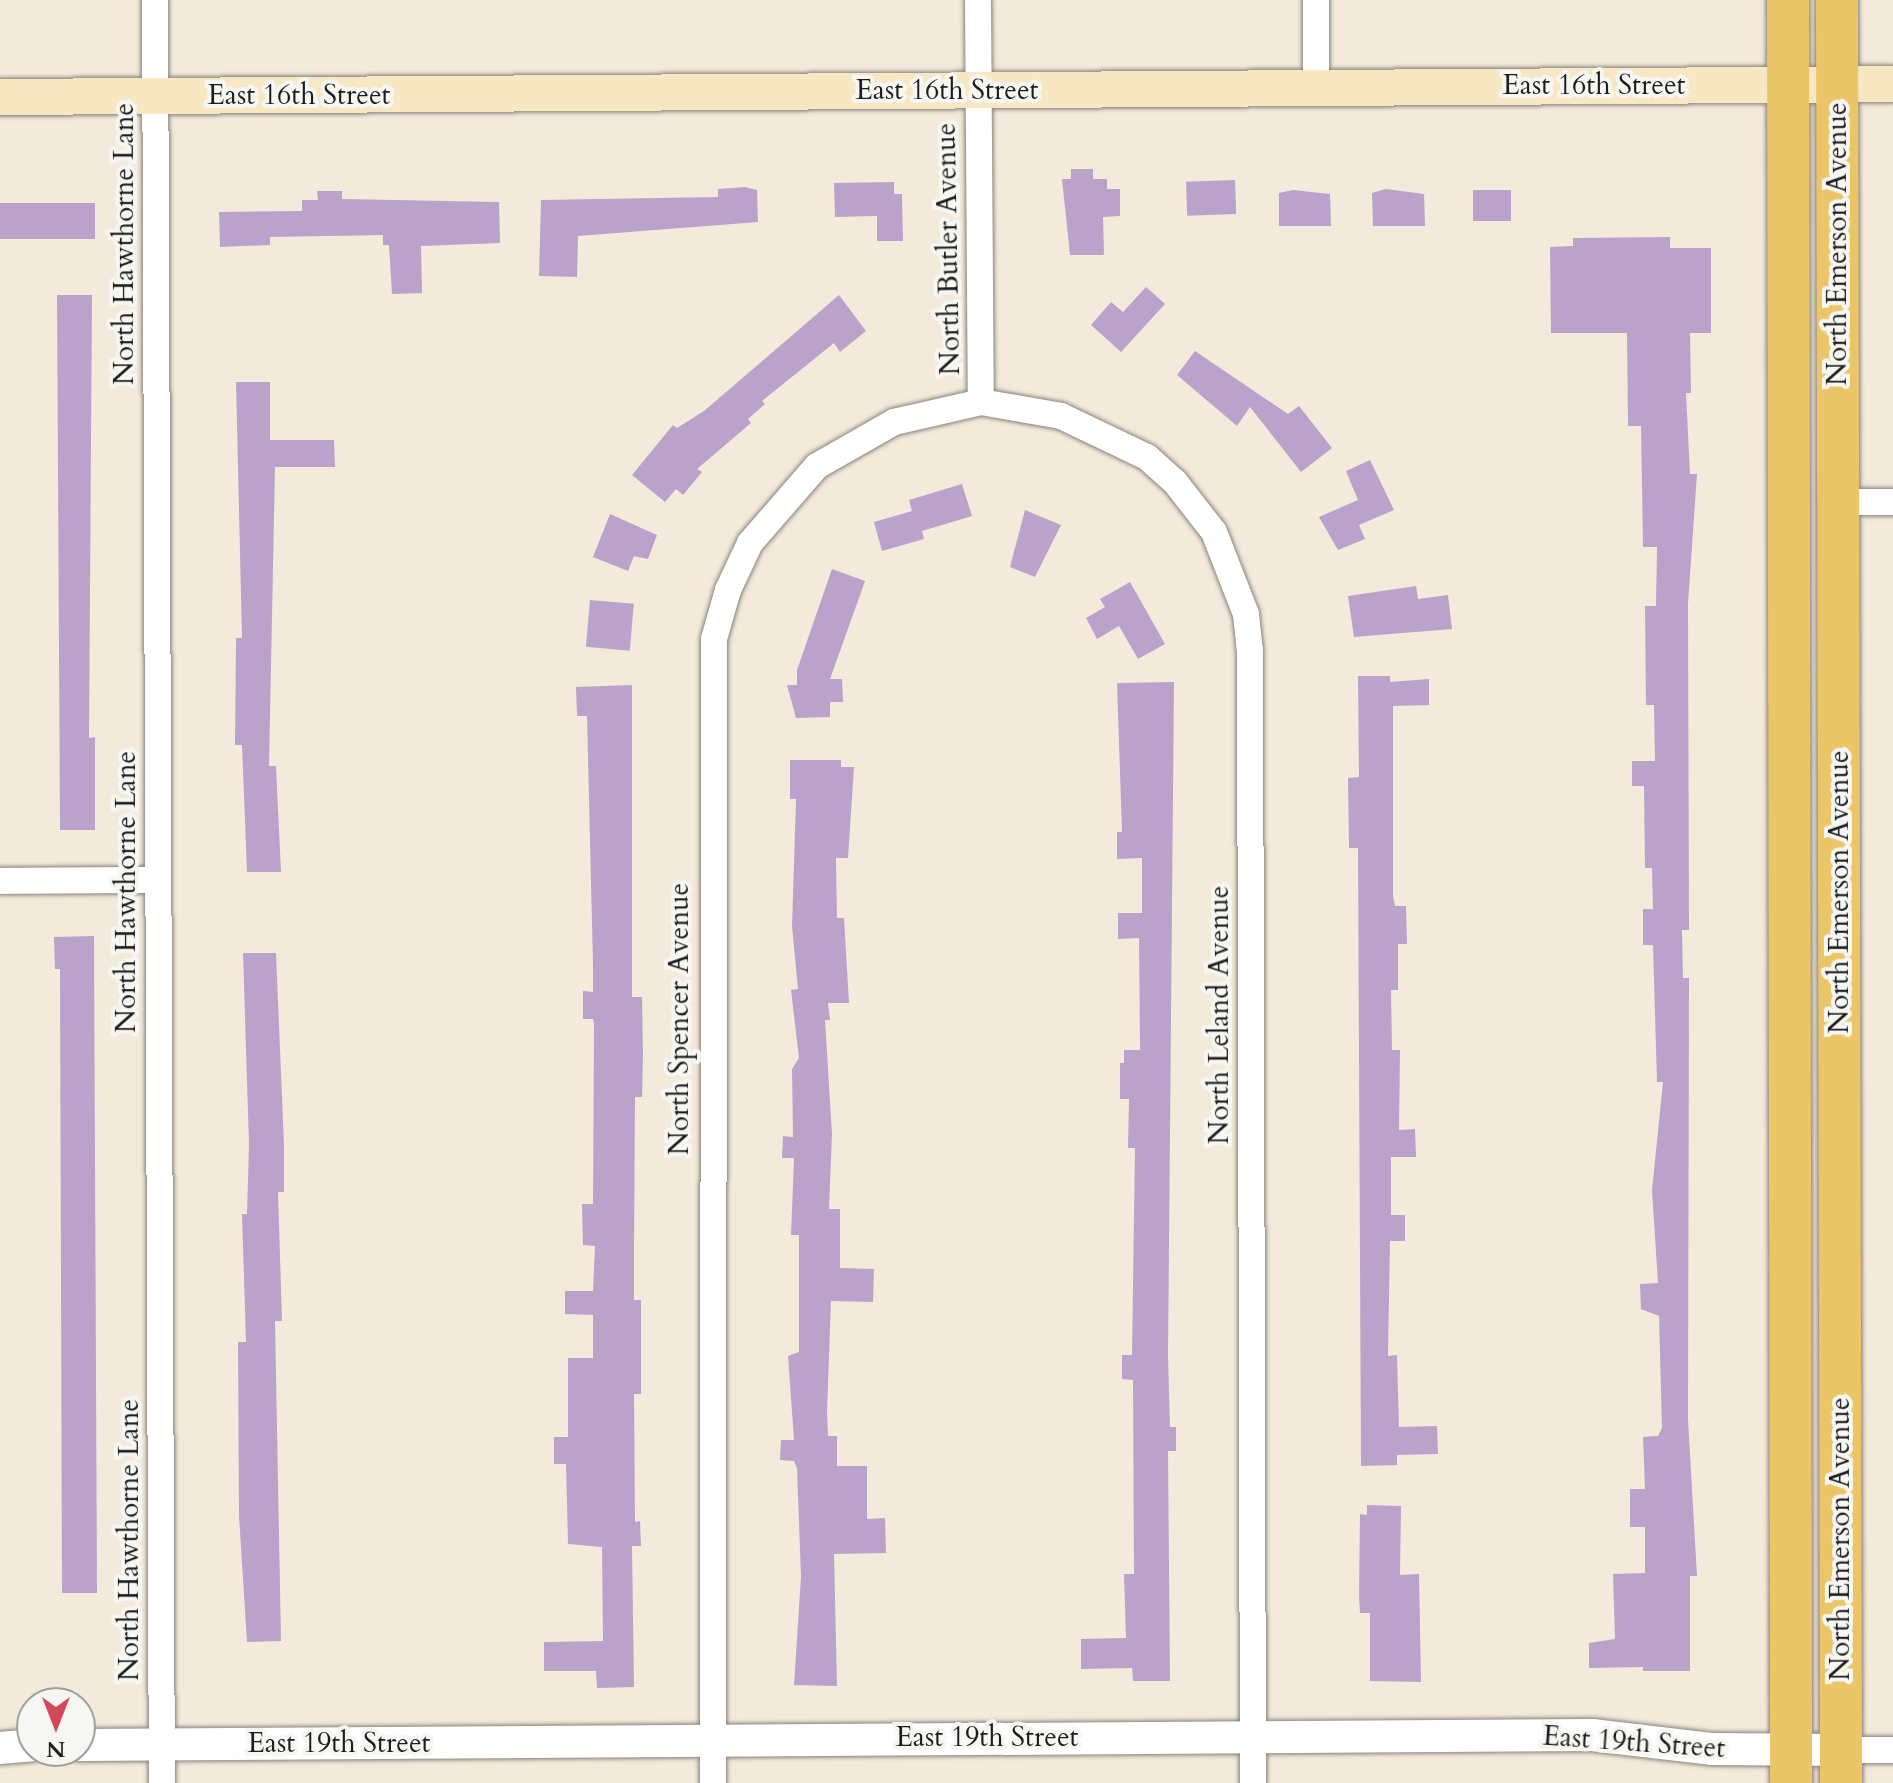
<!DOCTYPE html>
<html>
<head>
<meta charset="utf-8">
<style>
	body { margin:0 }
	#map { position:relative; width:1893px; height:1783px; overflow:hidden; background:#f4eadb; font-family:Cardo,serif }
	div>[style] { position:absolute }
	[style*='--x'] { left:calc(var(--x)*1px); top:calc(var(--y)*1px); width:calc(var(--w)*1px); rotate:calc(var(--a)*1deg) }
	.building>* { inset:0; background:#baa2cb; transform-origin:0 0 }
	.roads { filter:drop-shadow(0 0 2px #88837c) drop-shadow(0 0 2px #88837c) }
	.minor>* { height:26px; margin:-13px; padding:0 13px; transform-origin:13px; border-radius:13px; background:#fff }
	.tertiary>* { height:32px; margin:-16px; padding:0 16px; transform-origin:16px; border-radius:16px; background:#fff }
	.secondary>* { height:36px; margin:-18px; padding:0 18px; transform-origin:18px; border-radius:18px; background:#f7e8c3 }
	.primary>* { height:42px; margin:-21px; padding:0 21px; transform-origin:21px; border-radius:21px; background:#ebc669 }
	span { translate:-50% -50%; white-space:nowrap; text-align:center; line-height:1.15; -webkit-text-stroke:8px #f6f6f2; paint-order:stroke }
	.street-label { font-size:28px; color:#1c1c1c }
	.north { position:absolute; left:16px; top:1687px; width:80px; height:80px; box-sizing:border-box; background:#f6f6f2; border:2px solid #9f9f9c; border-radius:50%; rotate:180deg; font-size:22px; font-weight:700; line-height:32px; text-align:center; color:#1c1c1c }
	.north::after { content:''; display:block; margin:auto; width:28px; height:36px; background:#d1495b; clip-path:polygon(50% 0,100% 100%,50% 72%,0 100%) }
</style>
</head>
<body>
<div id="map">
	<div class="building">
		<i style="clip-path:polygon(1071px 169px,1093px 169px,1093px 179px,1107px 179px,1107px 189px,1120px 189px,1120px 216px,1103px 217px,1104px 255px,1070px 255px,1062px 179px,1071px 179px)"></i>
		<i style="left:1235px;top:180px;width:34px;height:49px;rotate:88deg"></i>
		<i style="clip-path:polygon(894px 182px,894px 194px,902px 194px,903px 241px,877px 241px,877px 216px,835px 217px,834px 183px)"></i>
		<i style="clip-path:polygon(745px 187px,757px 190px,758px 222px,578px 236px,577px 277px,539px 276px,541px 200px,718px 197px,718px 189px)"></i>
		<i style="clip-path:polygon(1386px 189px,1424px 194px,1425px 226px,1373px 226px,1372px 193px)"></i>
		<i style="clip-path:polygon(1293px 190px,1330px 194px,1331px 226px,1279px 226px,1279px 193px)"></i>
		<i style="left:1473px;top:190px;width:38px;height:31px"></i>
		<i style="clip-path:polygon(317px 191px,342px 191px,342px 199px,499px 202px,500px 243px,421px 246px,422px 293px,392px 294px,389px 245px,383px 245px,383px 235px,270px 237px,270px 245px,220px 247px,219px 212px,302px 211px,302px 200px,318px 200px)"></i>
		<i style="left:0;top:203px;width:95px;height:36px"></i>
		<i style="clip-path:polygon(1670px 237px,1670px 248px,1711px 248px,1711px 333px,1690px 333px,1691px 393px,1686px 393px,1690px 474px,1697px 474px,1688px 604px,1689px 930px,1682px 930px,1683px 978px,1689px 978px,1688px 1419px,1697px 1576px,1690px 1576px,1690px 1671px,1643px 1671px,1643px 1667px,1589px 1668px,1589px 1643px,1615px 1639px,1613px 1574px,1645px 1573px,1645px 1527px,1630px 1527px,1630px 1489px,1645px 1489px,1643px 1437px,1658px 1436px,1662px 1428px,1659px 1316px,1641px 1309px,1640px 1284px,1658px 1283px,1652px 1190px,1663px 1082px,1657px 1082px,1653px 945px,1643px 945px,1643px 909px,1653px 909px,1652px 868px,1645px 868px,1644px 786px,1632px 786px,1632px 761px,1655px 761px,1654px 705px,1646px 705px,1645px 606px,1656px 606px,1657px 547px,1643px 547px,1641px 426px,1628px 426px,1627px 333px,1551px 333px,1550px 247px,1573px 246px,1573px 238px)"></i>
		<i style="clip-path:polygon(1146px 287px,1165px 304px,1121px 352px,1091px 325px,1111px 302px,1123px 312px)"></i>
		<i style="clip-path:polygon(57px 295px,92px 295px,89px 738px,95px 737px,95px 830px,60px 830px)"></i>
		<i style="clip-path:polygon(839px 295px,866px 331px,840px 352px,834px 343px,762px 401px,765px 404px,748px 419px,751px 423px,697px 469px,702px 472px,683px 495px,676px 489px,665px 502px,632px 475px,673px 425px,677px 428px,704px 411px)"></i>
		<i style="clip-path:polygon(1195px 351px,1288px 414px,1299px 406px,1332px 448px,1301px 472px,1250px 407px,1237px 426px,1177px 375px)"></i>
		<i style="clip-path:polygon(236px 382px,270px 382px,270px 440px,334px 440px,335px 467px,275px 467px,269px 766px,276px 766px,281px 872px,247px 872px,242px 745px,235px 745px,236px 638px,242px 638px)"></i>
		<i style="clip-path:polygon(1370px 460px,1394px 510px,1359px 525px,1365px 539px,1338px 550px,1319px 517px,1358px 500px,1346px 471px)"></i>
		<i style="clip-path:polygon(962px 484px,972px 516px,922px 531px,924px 539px,882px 551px,874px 522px,912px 511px,909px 500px)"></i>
		<i style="clip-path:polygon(1025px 510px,1061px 525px,1035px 577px,1010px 567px)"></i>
		<i style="clip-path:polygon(610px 514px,657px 535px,648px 559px,634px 556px,628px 571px,593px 557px)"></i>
		<i style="clip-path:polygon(832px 569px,865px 581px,830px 679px,842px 679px,843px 702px,830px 702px,830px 717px,796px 718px,787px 685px,797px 685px,797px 670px)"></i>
		<i style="clip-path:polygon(1130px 582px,1165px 644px,1138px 659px,1119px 626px,1097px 639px,1086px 618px,1105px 607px,1100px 599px)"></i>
		<i style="clip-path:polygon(1416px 586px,1418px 599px,1448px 595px,1452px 629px,1354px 637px,1348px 596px)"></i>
		<i style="left:590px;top:600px;width:44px;height:47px;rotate:5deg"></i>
		<i style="clip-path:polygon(1358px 676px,1390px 676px,1390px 682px,1429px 679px,1429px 705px,1393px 706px,1393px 896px,1395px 906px,1406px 906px,1407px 944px,1398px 944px,1398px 990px,1391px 990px,1392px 1050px,1400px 1050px,1399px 1130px,1415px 1129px,1416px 1157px,1391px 1157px,1391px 1215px,1405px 1215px,1405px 1241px,1390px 1241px,1388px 1356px,1397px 1355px,1399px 1427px,1437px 1426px,1438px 1454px,1397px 1455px,1397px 1465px,1361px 1466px,1358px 848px,1349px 848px,1348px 778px,1359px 777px)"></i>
		<i style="clip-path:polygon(1174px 682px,1168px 1356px,1170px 1427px,1176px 1427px,1176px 1451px,1168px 1451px,1170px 1681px,1133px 1681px,1132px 1668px,1081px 1669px,1081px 1639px,1126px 1638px,1124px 1574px,1134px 1574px,1133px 1380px,1122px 1379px,1122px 1355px,1132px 1355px,1135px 1148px,1128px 1148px,1129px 1099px,1120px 1099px,1120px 1063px,1124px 1063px,1124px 1050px,1140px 1050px,1139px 938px,1118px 939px,1118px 913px,1142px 913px,1142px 858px,1117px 859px,1117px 832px,1122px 832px,1117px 683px)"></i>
		<i style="clip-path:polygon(632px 685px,632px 997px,642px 997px,643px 1054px,642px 1097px,635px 1097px,634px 1246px,634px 1300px,641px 1300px,641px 1394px,634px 1394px,635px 1522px,640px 1521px,641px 1546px,632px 1546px,634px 1687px,597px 1688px,596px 1671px,544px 1671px,544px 1642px,603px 1641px,602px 1547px,568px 1544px,566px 1464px,554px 1464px,554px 1437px,568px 1437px,568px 1358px,593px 1358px,593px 1315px,565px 1314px,565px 1291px,593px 1291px,595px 1246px,583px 1245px,582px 1204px,593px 1204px,594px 1024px,593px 1019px,583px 1019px,583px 991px,593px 992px,593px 965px,587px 716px,577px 716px,576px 687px)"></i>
		<i style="clip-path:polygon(790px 760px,841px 760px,841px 767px,854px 767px,848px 858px,836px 858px,837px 918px,844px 918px,849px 1003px,828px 1003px,830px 1020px,825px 1020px,832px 1134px,829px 1209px,840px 1209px,840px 1268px,874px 1269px,873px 1302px,831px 1301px,827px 1412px,828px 1436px,837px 1436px,837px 1466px,867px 1466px,867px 1519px,885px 1518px,886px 1553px,834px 1554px,837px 1686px,794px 1685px,801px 1577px,797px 1468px,794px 1461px,780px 1460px,781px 1440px,794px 1440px,788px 1356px,799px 1352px,799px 1235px,791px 1235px,794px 1158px,782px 1158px,783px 1136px,793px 1137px,792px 1069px,799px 1058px,791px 990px,798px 989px,792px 926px,796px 799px,790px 799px)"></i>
		<i style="clip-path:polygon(94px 936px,97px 1593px,62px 1593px,60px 969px,55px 969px,54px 937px)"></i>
		<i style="clip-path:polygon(243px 953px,276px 953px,284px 1145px,284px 1192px,278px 1192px,282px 1321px,275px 1321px,281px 1641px,247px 1642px,239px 1516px,238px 1342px,246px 1342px,242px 1214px,247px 1214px,249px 1145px)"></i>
		<i style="clip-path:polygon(1367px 1505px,1401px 1506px,1400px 1575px,1419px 1574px,1421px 1682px,1370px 1681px,1370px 1613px,1360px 1613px,1359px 1596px,1360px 1514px,1367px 1515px)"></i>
	</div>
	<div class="roads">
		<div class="minor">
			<i style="--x:155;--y:0;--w:1783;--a:89.78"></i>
			<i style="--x:978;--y:0;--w:402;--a:89.6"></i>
			<i style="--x:1316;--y:0;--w:87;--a:90"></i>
			<i style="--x:1837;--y:502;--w:56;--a:0"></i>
			<i style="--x:0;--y:881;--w:158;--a:-0.4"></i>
			<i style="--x:1841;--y:1750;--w:52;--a:0"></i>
			<i style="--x:713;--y:1783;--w:1144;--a:-89.95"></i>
			<i style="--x:714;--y:639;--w:51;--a:-74.1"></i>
			<i style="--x:728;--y:590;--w:52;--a:-64.9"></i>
			<i style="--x:750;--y:543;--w:102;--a:-49"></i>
			<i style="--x:817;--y:466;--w:89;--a:-29.7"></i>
			<i style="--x:894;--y:422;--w:89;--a:-12.9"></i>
			<i style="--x:981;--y:402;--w:81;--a:9.9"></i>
			<i style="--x:1061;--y:416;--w:95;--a:25.5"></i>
			<i style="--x:1147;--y:457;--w:38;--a:42"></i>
			<i style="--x:1175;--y:482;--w:63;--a:52"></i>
			<i style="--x:1214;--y:532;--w:88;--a:68.7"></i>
			<i style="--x:1246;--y:614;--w:36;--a:84"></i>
			<i style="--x:1250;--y:650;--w:1133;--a:89.85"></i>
		</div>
		<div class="tertiary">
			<i style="--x:80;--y:1745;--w:1512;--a:-0.38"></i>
			<i style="--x:1592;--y:1735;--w:122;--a:6.6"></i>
			<i style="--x:1713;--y:1749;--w:128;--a:0.4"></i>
			<i style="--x:0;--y:1748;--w:32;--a:-5"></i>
		</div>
		<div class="secondary">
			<i style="--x:0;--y:97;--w:1893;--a:-0.39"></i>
		</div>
		<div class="primary">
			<i style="--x:1788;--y:0;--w:1783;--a:89.9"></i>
			<i style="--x:1837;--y:0;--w:1783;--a:89.87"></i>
		</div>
	</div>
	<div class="street-label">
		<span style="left:1594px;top:85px">East 16th Street</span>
		<span style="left:947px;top:90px">East 16th Street</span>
		<span style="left:299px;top:95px">East 16th Street</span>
		<span style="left:124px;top:244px;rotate:-90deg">North Hawthorne Lane</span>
		<span style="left:1837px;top:244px;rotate:-90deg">North Emerson Avenue</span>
		<span style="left:948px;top:249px;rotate:-91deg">North Butler Avenue</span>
		<span style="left:126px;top:892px;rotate:-90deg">North Hawthorne Lane</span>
		<span style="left:1839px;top:892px;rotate:-90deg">North Emerson Avenue</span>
		<span style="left:1219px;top:1015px;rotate:-90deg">North Leland Avenue</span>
		<span style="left:679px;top:1019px;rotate:-90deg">North Spencer Avenue</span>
		<span style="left:1840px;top:1539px;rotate:-90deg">North Emerson Avenue</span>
		<span style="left:129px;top:1540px;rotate:-90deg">North Hawthorne Lane</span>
		<span style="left:987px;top:1737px">East 19th Street</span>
		<span style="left:1634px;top:1742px;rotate:4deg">East 19th Street</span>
		<span style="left:339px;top:1743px">East 19th Street</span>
	</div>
	<div class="north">N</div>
</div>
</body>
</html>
